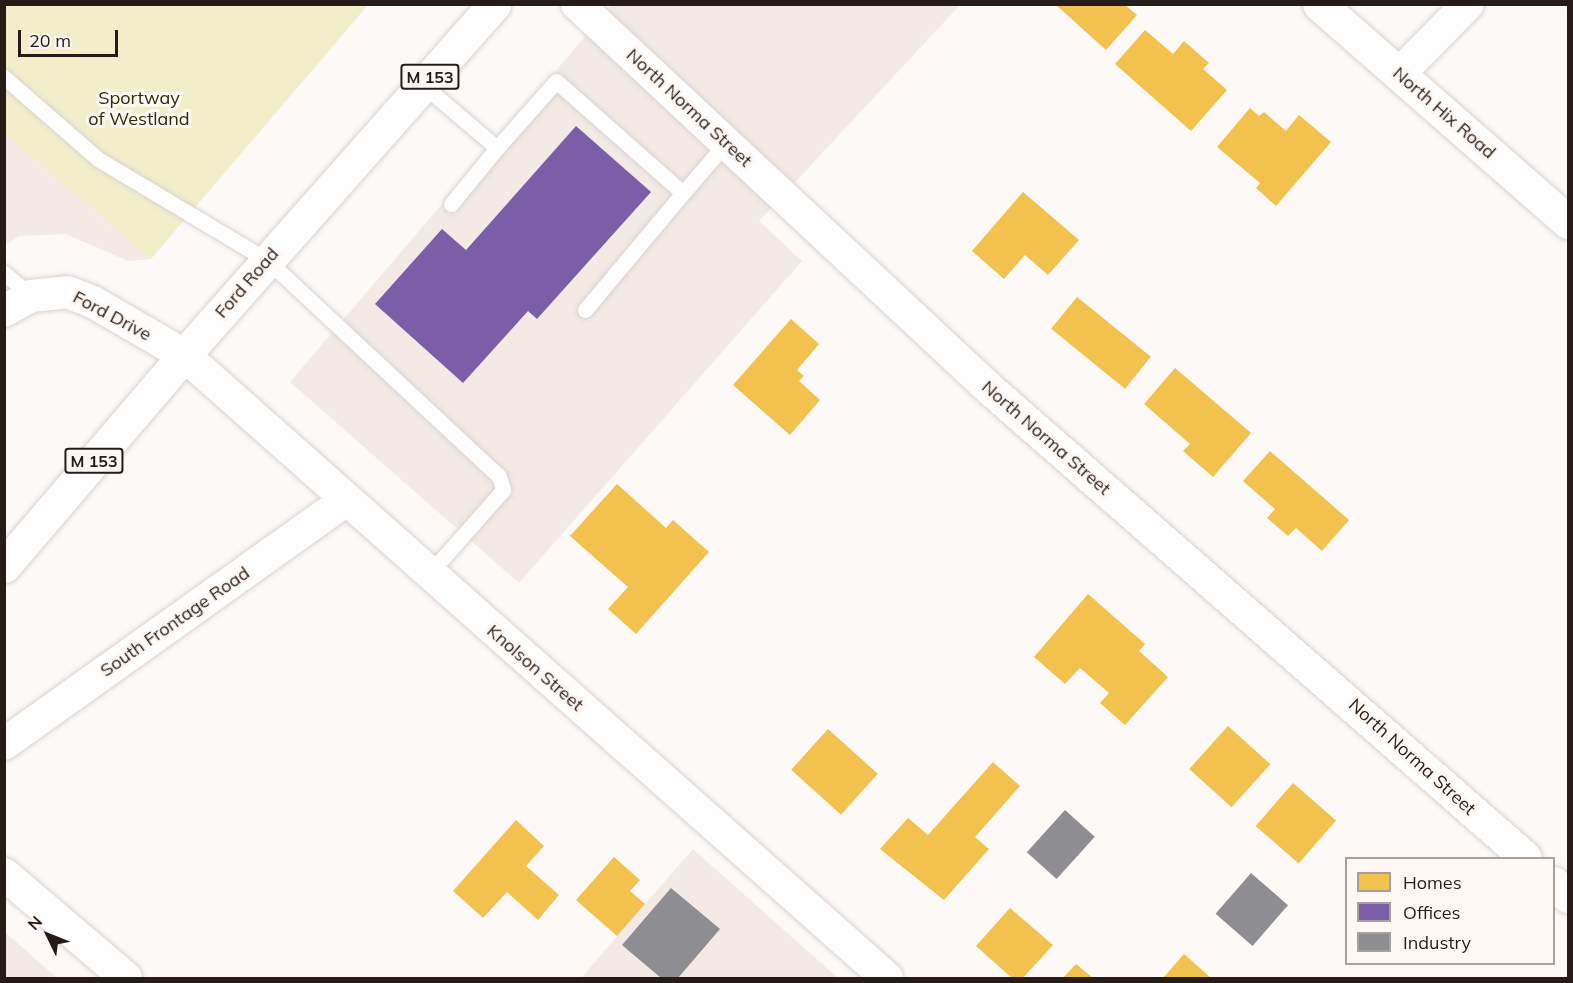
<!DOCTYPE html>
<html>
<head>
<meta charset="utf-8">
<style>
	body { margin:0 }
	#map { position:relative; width:1573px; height:983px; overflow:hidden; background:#fcf9f7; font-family:Mulish,sans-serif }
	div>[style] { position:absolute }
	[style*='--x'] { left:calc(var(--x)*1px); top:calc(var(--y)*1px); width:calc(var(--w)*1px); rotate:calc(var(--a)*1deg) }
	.built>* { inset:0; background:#f3e9e5 }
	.green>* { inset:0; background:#f2eeca }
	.homes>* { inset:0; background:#f2c14e; transform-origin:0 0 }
	.offices>* { inset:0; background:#7b5ea7 }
	.industry>* { inset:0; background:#8d8d92; transform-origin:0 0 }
	.roads { filter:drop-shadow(0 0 2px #dad3cf) drop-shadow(0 0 2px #dad3cf) }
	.service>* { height:15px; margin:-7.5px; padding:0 7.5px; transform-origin:7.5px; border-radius:7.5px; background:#fffefe }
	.minor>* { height:32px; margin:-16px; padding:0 16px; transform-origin:16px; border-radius:16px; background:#fffefe }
	.tertiary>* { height:33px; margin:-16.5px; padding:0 16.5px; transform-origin:16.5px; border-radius:16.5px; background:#fffefe }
	.primary>* { height:33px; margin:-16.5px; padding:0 16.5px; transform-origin:16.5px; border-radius:16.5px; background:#fffefe }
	span { translate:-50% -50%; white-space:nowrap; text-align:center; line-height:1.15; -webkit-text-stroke:6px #fef8f5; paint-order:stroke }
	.shield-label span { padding:2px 4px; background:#fef8f5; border:2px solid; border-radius:4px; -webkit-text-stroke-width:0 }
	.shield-label { font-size:16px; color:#261b17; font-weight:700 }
	.park-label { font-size:18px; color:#2e2a06 }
	.street-label { font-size:18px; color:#261b17 }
	.frame { position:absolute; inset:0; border:6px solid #261b17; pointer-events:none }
	.legend { position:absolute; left:1345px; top:857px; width:210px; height:108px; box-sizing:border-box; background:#fef8f5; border:2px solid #a8a09c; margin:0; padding:8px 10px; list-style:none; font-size:18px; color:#261b17 }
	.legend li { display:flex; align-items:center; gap:12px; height:30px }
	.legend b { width:30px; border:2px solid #a8a09c }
	.north { position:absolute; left:18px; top:905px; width:60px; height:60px; -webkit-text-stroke:4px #fef8f5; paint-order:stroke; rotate:313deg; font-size:16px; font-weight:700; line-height:24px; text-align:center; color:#261b17 }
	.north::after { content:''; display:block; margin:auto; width:21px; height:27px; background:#261b17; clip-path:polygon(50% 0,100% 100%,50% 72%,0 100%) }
	.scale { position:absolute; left:18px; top:30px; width:100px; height:27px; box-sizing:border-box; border:3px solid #261b17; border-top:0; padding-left:8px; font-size:18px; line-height:21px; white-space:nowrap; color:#261b17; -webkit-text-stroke:4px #fef8f5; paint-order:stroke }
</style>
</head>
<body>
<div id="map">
	<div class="built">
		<i style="clip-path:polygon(612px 5px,960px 5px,759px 221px,802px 261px,519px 583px,290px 382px)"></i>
		<i style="clip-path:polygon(5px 134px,151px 259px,128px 261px,66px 234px,19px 236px,5px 245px)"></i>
		<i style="clip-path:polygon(693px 849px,838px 978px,581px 978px)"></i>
		<i style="clip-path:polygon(5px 932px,57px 978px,5px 978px)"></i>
	</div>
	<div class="green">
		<i style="clip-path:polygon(5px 5px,368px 5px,151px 259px,5px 134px)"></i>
	</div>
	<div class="homes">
		<i style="clip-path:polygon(1055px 4px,1124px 4px,1137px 15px,1106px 50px)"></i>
		<i style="clip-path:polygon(1145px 30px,1173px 54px,1184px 41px,1209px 63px,1203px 69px,1227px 90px,1191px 131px,1115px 64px)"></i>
		<i style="clip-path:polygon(1250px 108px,1259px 116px,1264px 112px,1286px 131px,1299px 115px,1331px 142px,1276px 206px,1256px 188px,1260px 183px,1217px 147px)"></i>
		<i style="clip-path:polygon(1023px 192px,1079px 240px,1048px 275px,1025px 255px,1004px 279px,972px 251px)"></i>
		<i style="left:1077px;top:297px;width:95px;height:41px;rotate:39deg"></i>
		<i style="clip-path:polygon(791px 319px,819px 344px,797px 370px,804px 376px,799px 381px,820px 400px,790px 435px,733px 385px)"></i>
		<i style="clip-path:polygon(1175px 368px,1251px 433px,1213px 477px,1183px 451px,1190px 444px,1144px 404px)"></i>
		<i style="clip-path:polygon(1270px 451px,1349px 520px,1322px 551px,1296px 528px,1288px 536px,1267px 518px,1275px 509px,1243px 481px)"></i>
		<i style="clip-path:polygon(617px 484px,666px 528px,673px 520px,709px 552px,636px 634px,608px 609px,628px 587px,570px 536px)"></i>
		<i style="clip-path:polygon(1088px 594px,1145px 644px,1139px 651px,1168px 677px,1125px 725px,1100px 703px,1109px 693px,1080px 668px,1065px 684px,1034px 657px)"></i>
		<i style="left:1228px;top:726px;width:57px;height:58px;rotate:42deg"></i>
		<i style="left:828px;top:729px;width:67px;height:55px;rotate:42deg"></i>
		<i style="clip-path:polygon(993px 762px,1020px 786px,975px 837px,989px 849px,944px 900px,880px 849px,908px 818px,928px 835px)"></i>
		<i style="left:1293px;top:783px;width:57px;height:57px;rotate:41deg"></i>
		<i style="clip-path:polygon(516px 820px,544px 846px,526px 866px,559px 895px,538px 920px,507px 892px,483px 918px,453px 891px)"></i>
		<i style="clip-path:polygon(614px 857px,640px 880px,630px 891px,645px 904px,617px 936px,576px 900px)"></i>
		<i style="clip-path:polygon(1010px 908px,1053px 945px,1023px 978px,1012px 978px,976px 946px)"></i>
		<i style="clip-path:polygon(1184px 954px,1211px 978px,1163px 978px)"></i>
		<i style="clip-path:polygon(1076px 964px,1093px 978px,1063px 978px)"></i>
	</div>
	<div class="offices">
		<i style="clip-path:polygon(576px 126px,651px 192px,537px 319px,528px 311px,463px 383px,375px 304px,442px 229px,466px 250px)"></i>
	</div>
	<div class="industry">
		<i style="left:1065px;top:810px;width:40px;height:57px;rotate:42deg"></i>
		<i style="left:1251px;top:873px;width:49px;height:54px;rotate:41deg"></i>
		<i style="clip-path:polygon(671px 888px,720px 929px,678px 978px,661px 978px,622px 945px)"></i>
	</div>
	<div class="roads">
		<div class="service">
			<i style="--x:4;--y:77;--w:125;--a:41.1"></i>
			<i style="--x:98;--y:159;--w:197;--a:30.9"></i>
			<i style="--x:267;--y:260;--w:317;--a:43"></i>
			<i style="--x:499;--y:476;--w:15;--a:74"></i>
			<i style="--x:503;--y:490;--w:112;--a:131.4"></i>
			<i style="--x:423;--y:85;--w:97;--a:40.4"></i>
			<i style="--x:497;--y:148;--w:89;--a:-48.6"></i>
			<i style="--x:556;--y:81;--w:169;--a:41.4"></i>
			<i style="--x:683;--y:193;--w:66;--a:-49.3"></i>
			<i style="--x:451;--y:204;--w:72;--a:-50.6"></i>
			<i style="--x:4;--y:273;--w:35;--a:40"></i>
			<i style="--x:585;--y:310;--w:153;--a:-50.1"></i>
		</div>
		<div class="minor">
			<i style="--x:577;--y:4;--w:567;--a:43"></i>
			<i style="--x:992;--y:391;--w:709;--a:41.17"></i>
			<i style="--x:1399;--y:74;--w:98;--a:-45.4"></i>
			<i style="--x:4;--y:311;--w:31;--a:-29"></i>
			<i style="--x:31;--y:296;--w:36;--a:-6"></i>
			<i style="--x:67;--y:292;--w:28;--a:21"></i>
			<i style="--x:93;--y:302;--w:105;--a:30.2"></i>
			<i style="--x:184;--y:355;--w:939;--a:41.55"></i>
			<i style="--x:4;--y:744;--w:419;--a:-35.5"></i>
			<i style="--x:4;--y:874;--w:160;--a:40.4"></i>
			<i style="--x:1554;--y:883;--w:20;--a:45"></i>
		</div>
		<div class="tertiary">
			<i style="--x:1319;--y:4;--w:331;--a:41.2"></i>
		</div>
		<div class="primary">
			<i style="--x:4;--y:566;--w:277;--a:-49.5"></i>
			<i style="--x:184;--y:355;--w:468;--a:-48.5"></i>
		</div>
	</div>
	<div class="shield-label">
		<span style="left:430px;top:77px">M 153</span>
		<span style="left:94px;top:461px">M 153</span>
	</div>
	<div class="park-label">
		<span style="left:139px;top:109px">Sportway<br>of Westland</span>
	</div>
	<div class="street-label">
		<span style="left:689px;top:108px;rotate:43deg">North Norma Street</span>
		<span style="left:1444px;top:113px;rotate:41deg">North Hix Road</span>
		<span style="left:247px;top:283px;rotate:-49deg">Ford Road</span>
		<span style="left:112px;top:316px;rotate:28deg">Ford Drive</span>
		<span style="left:1046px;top:438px;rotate:41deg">North Norma Street</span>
		<span style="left:175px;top:622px;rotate:-35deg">South Frontage Road</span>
		<span style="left:535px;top:668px;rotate:41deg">Knolson Street</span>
		<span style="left:1412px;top:757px;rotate:42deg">North Norma Street</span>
	</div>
	<div class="frame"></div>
	<ul class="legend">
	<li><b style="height:16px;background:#f2c14e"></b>Homes</li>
	<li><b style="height:16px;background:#7b5ea7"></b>Offices</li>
	<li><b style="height:16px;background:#8d8d92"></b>Industry</li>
	</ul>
	<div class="north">N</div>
	<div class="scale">20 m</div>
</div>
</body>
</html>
